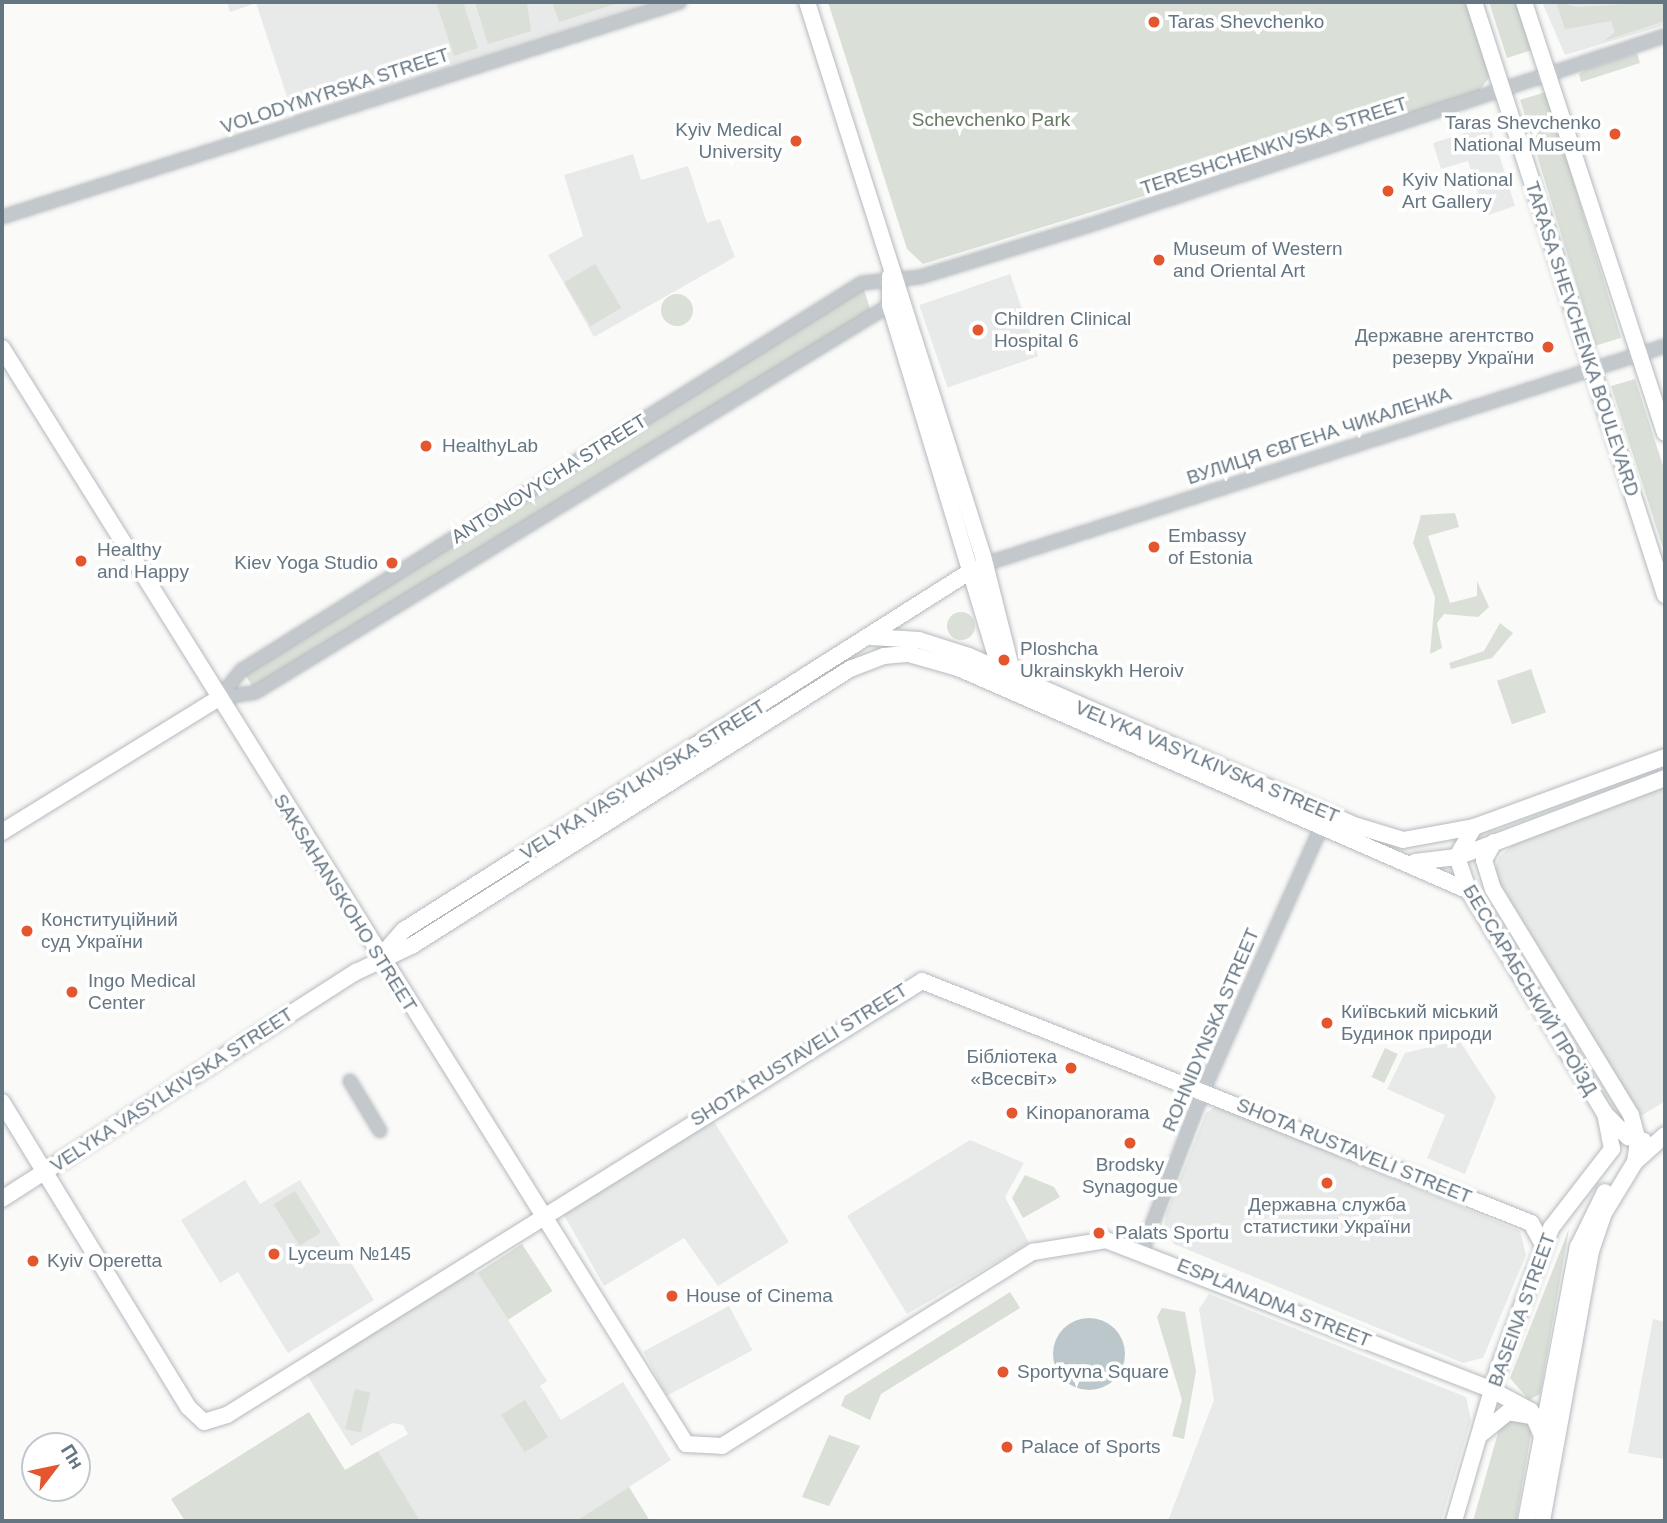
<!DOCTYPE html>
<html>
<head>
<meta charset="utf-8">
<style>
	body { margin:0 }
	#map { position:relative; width:1667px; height:1523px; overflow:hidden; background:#fafaf8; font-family:Arial,sans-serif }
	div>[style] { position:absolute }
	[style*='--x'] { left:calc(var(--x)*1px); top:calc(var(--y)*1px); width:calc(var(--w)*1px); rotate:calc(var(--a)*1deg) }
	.built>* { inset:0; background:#e8e9e9; transform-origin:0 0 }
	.green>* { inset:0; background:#dadfd7; transform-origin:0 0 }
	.round { border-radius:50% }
	.water>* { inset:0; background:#bbc7cb }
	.roads { filter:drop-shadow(0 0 2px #b5babe) drop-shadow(0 0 2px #b5babe) }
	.minor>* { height:12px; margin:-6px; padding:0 6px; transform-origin:6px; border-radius:6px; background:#c3c8cc }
	.major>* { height:16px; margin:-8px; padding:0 8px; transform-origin:8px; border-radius:8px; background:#fff }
	.dots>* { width:19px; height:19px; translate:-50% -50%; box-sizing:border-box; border:4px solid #fff; border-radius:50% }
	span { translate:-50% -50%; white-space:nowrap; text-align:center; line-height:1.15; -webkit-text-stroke:7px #fff; paint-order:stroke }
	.poi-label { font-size:19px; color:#657683 }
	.left { translate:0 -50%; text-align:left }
	.right { translate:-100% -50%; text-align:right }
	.street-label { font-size:19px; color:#657683 }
	.park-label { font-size:19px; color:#687a64 }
	.frame { position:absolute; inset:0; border:4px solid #657683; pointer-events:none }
	.north { position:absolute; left:21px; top:1432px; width:70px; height:70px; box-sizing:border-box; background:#fff; border:2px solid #c1c8cd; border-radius:50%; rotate:58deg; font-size:19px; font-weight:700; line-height:28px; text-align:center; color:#657683 }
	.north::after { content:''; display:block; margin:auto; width:24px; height:32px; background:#e4572e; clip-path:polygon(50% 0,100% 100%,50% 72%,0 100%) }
</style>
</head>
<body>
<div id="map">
	<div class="built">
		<i style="clip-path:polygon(227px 2px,659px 2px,294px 118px,256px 3px,230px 12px)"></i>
		<i style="clip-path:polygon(1542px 2px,1665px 2px,1665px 25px,1565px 55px)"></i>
		<i style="clip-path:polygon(1490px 125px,1515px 206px,1485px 216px,1468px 161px,1441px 169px,1433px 143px)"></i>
		<i style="clip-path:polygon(633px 154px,641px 180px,688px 166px,707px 223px,720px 219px,735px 257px,594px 337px,548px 255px,583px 236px,564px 175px)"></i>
		<i style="left:1010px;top:274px;width:87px;height:96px;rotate:71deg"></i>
		<i style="clip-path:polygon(1665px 787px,1665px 1101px,1641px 1116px,1494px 873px,1499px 857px,1517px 841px)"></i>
		<i style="clip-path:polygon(1459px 1040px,1496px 1097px,1465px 1174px,1427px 1158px,1445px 1115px,1387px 1089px,1405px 1053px)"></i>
		<i style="clip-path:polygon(1217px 1106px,1520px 1231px,1526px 1255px,1483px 1358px,1463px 1363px,1174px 1244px,1164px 1227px,1166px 1214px,1206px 1113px)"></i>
		<i style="clip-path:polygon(713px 1120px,789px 1242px,718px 1286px,684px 1238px,604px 1286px,564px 1215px)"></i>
		<i style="clip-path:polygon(970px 1140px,1024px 1163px,1005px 1197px,1029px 1243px,907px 1314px,847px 1216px)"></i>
		<i style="clip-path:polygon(245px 1180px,260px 1204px,300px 1180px,374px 1300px,288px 1353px,238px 1272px,220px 1283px,181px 1220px)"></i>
		<i style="clip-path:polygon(468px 1272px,478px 1273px,547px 1381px,540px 1386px,561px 1420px,623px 1382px,671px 1460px,576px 1521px,420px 1521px,378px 1451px,408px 1434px,403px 1425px,392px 1423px,351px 1446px,307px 1375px)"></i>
		<i style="clip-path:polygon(1209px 1294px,1466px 1397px,1471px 1420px,1441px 1521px,1168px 1521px,1214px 1400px,1199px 1309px)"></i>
		<i style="left:729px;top:1306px;width:50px;height:97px;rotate:62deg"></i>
		<i style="clip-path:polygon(1653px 1319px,1665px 1322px,1665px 1459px,1628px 1453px)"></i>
	</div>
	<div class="green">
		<i style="clip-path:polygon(436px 2px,463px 2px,478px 48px,454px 56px)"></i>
		<i style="clip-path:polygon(475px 2px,527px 3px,531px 31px,488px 44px)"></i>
		<i style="clip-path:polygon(552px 2px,621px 2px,559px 22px)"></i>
		<i style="clip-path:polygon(828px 2px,1468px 2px,1490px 76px,1478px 93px,923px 264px,907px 249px)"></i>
		<i style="clip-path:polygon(1489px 2px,1517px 2px,1532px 50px,1507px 58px)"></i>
		<i style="clip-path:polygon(1556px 2px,1577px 7px,1665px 2px,1665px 21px,1604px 41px,1615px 32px,1611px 21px,1565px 29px)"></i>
		<i style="clip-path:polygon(1637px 53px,1640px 63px,1581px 82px,1579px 74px,1586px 69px)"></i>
		<i style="left:1546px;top:92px;width:257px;height:27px;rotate:73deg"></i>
		<i style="left:595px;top:264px;width:51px;height:36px;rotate:59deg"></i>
		<i style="clip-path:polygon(862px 283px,872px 315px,256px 692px,242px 670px)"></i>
		<i class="round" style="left:661px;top:294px;width:32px;height:32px"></i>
		<i style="clip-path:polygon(1635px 379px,1665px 472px,1665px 554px,1611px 386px)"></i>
		<i style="clip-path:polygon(1455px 513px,1459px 527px,1428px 536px,1450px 603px,1477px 596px,1477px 581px,1489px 607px,1478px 617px,1444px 614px,1437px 623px,1442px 648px,1430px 654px,1435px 597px,1413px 543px,1421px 515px)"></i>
		<i class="round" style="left:947px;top:612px;width:28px;height:28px"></i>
		<i style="clip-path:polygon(1500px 623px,1513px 633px,1492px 658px,1451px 669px,1449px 663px,1484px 651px)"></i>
		<i style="left:1531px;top:669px;width:46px;height:36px;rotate:71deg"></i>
		<i style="left:1385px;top:1048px;width:14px;height:32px;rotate:25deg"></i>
		<i style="clip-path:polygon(1025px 1175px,1054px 1187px,1060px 1197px,1023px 1218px,1012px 1198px)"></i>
		<i style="left:295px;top:1191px;width:49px;height:25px;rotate:58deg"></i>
		<i style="clip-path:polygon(1569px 1229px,1540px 1394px,1529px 1400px,1510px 1378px)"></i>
		<i style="left:522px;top:1244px;width:56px;height:53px;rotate:57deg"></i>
		<i style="clip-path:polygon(1010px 1292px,1020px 1308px,881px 1394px,870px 1420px,841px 1406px,845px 1396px)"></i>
		<i style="clip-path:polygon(1162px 1308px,1185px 1312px,1196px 1371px,1184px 1439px,1172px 1436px,1182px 1400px,1157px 1317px)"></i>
		<i style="left:355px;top:1389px;width:16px;height:41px;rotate:14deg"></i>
		<i style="left:525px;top:1400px;width:44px;height:28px;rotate:58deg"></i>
		<i style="clip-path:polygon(309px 1412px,345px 1470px,378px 1451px,420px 1521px,185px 1521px,171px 1499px)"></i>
		<i style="clip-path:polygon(1502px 1419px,1524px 1419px,1532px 1428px,1516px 1521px,1473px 1521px)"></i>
		<i style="clip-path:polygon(829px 1435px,860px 1446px,829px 1506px,802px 1497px)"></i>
		<i style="clip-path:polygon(629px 1487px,650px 1521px,576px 1521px)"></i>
	</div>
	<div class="water">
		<i class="round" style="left:1053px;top:1318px;width:72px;height:72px"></i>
	</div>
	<div class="roads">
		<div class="minor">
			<i style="--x:2;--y:217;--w:711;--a:-17.59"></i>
			<i style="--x:979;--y:566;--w:720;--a:-17.78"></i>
			<i style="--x:219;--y:698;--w:36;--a:-51"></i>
			<i style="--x:242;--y:670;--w:731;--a:-31.97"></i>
			<i style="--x:862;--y:283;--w:58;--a:-5.9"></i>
			<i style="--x:920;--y:277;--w:178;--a:-17"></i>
			<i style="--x:1090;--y:225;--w:605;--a:-18.2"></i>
			<i style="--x:219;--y:698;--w:37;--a:-9"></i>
			<i style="--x:256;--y:692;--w:750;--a:-31.42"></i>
			<i style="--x:350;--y:1081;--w:58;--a:59"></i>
			<i style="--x:1142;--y:1251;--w:173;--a:-69.1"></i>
			<i style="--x:1204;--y:1089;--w:286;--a:-65.9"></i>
		</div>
		<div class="major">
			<i style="--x:807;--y:2;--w:581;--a:72.38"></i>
			<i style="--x:983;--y:556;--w:131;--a:75.9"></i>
			<i style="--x:1474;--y:2;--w:623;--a:72.15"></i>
			<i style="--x:1524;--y:2;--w:453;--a:71.9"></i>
			<i style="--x:890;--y:276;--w:29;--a:90"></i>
			<i style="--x:890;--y:305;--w:387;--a:73.2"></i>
			<i style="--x:2;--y:348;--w:1292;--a:58.03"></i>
			<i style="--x:686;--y:1444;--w:36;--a:3"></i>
			<i style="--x:722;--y:1446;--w:367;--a:-32"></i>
			<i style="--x:1033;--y:1252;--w:74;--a:-9.3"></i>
			<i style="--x:1106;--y:1240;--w:414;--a:21.2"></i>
			<i style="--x:1492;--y:1390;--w:44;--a:28.3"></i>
			<i style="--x:1531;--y:1411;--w:30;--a:66"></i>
			<i style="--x:872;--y:637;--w:47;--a:3.7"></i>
			<i style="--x:919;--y:640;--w:52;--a:17.7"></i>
			<i style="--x:969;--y:656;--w:424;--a:23.7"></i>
			<i style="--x:1357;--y:826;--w:48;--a:16.9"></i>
			<i style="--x:1403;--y:840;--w:72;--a:-10.4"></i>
			<i style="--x:1474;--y:827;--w:203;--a:-20.1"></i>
			<i style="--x:1474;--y:827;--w:34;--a:120"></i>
			<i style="--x:1457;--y:857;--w:36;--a:71"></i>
			<i style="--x:1469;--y:891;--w:261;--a:58.6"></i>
			<i style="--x:1605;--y:1114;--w:33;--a:45"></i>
			<i style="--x:1628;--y:1137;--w:16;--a:14"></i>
			<i style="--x:2;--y:832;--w:255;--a:-31.7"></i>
			<i style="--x:1494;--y:842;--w:21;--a:119"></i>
			<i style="--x:1484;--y:860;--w:30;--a:73"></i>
			<i style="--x:1493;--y:889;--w:265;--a:58.6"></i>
			<i style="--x:1631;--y:1115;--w:27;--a:75"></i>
			<i style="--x:1638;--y:1141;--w:21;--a:98"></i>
			<i style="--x:1635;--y:1162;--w:60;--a:121.3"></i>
			<i style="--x:1604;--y:1213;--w:40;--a:108.9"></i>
			<i style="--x:1591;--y:1251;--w:274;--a:100.3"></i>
			<i style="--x:1415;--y:862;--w:42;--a:-6.8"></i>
			<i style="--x:1457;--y:857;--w:222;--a:-20.8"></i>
			<i style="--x:382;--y:955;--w:33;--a:-49"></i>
			<i style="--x:404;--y:930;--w:675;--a:-32.35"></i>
			<i style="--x:2;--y:1102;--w:357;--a:58.6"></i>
			<i style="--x:188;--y:1407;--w:22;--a:43"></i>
			<i style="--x:204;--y:1422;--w:24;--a:-17"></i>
			<i style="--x:227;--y:1415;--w:819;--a:-31.98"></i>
			<i style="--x:922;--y:981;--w:655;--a:21.67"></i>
			<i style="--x:1531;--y:1223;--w:26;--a:61"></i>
			<i style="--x:1635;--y:1162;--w:40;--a:-42"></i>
			<i style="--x:2;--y:1199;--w:421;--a:-32.7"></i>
			<i style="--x:356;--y:972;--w:63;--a:-25.3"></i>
			<i style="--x:413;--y:945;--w:517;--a:-32.28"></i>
			<i style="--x:850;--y:669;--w:36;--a:-21"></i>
			<i style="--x:884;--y:656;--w:25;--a:-5"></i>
			<i style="--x:909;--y:654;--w:51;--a:15.9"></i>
			<i style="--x:958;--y:668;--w:558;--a:23.58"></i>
			<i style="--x:1481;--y:1434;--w:35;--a:-39"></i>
			<i style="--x:1508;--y:1412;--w:22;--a:10"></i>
			<i style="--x:1454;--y:1521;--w:157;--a:-73.8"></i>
			<i style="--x:1498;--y:1370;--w:152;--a:-69.5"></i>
			<i style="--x:1551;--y:1228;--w:100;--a:-52.3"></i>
			<i style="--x:1612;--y:1149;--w:36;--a:-101"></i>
			<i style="--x:1526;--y:1521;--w:279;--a:-79.3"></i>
			<i style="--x:1578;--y:1247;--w:61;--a:-63.9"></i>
		</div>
	</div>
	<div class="dots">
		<i style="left:1154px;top:22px;background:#e4572e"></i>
		<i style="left:1615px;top:134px;background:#e4572e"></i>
		<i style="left:796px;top:141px;background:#e4572e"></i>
		<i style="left:1388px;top:191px;background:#e4572e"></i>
		<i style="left:1159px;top:260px;background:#e4572e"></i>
		<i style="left:978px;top:330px;background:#e4572e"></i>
		<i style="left:1548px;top:347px;background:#e4572e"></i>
		<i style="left:426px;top:446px;background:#e4572e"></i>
		<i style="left:1154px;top:547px;background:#e4572e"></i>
		<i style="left:81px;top:561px;background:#e4572e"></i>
		<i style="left:392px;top:563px;background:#e4572e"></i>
		<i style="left:1004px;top:660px;background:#e4572e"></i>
		<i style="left:27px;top:931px;background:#e4572e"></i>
		<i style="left:72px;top:992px;background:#e4572e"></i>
		<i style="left:1327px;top:1023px;background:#e4572e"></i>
		<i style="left:1071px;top:1068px;background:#e4572e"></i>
		<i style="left:1012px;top:1113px;background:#e4572e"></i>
		<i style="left:1130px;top:1143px;background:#e4572e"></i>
		<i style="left:1327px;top:1183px;background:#e4572e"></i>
		<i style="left:1099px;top:1233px;background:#e4572e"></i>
		<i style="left:274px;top:1254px;background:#e4572e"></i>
		<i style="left:33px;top:1261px;background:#e4572e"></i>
		<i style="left:672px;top:1296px;background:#e4572e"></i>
		<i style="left:1003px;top:1372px;background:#e4572e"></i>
		<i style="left:1007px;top:1447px;background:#e4572e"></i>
	</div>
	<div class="poi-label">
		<span class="left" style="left:1168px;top:22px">Taras Shevchenko</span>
		<span class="right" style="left:1601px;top:134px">Taras Shevchenko<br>National Museum</span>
		<span class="right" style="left:782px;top:141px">Kyiv Medical<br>University</span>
		<span class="left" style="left:1402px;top:191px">Kyiv National<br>Art Gallery</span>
		<span class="left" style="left:1173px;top:260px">Museum of Western<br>and Oriental Art</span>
		<span class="left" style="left:994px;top:330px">Children Clinical<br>Hospital 6</span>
		<span class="right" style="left:1534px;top:347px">Державне агентство<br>резерву України</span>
		<span class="left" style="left:442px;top:446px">HealthyLab</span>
		<span class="left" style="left:1168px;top:547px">Embassy<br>of Estonia</span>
		<span class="left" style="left:97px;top:561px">Healthy<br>and Happy</span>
		<span class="right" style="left:378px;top:563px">Kiev Yoga Studio</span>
		<span class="left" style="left:1020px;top:660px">Ploshcha<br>Ukrainskykh Heroiv</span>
		<span class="left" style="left:41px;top:931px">Конституційний<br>суд України</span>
		<span class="left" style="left:88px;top:992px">Ingo Medical<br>Center</span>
		<span class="left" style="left:1341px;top:1023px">Київський міський<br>Будинок природи</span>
		<span class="right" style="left:1057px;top:1068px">Бібліотека<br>«Всесвіт»</span>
		<span class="left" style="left:1026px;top:1113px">Kinopanorama</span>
		<span style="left:1130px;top:1176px">Brodsky<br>Synagogue</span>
		<span style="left:1327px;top:1216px">Державна служба<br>статистики України</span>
		<span class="left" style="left:1115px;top:1233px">Palats Sportu</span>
		<span class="left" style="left:288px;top:1254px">Lyceum №145</span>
		<span class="left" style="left:47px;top:1261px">Kyiv Operetta</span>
		<span class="left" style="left:686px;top:1296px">House of Cinema</span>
		<span class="left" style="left:1017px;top:1372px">Sportyvna Square</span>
		<span class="left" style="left:1021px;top:1447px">Palace of Sports</span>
	</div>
	<div class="street-label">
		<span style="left:335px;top:91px;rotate:-18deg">VOLODYMYRSKA STREET</span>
		<span style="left:1274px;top:146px;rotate:-18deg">TERESHCHENKIVSKA STREET</span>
		<span style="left:1582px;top:339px;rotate:72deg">TARASA SHEVCHENKA BOULEVARD</span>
		<span style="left:1319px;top:436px;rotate:-18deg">ВУЛИЦЯ ЄВГЕНА ЧИКАЛЕНКА</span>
		<span style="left:549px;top:479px;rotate:-32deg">ANTONOVYCHA STREET</span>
		<span style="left:1207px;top:762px;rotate:23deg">VELYKA VASYLKIVSKA STREET</span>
		<span style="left:643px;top:780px;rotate:-32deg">VELYKA VASYLKIVSKA STREET</span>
		<span style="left:345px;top:903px;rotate:58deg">SAKSAHANSKOHO STREET</span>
		<span style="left:1530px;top:990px;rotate:59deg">БЕССАРАБСЬКИЙ ПРОЇЗД</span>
		<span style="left:1211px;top:1030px;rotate:-67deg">ROHNIDYNSKA STREET</span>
		<span style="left:799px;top:1055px;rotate:-32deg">SHOTA RUSTAVELI STREET</span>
		<span style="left:172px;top:1090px;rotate:-33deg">VELYKA VASYLKIVSKA STREET</span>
		<span style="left:1354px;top:1151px;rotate:22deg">SHOTA RUSTAVELI STREET</span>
		<span style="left:1274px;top:1303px;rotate:22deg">ESPLANADNA STREET</span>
		<span style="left:1522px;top:1310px;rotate:-70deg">BASEINA STREET</span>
	</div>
	<div class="park-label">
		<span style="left:991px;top:120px">Schevchenko Park</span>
	</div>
	<div class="frame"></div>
	<div class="north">Пн</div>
</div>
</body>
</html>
